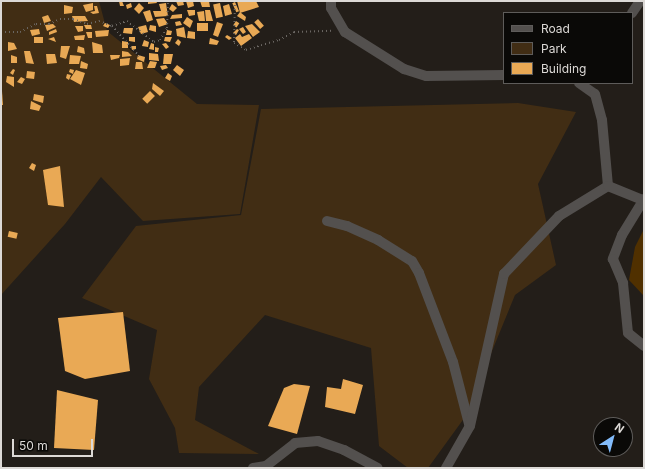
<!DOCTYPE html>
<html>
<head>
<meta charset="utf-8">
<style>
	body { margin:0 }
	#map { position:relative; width:645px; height:469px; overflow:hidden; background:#231e19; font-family:Inter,sans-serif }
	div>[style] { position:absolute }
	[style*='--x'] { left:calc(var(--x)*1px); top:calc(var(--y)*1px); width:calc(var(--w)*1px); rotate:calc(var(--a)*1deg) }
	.green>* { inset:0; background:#412d14 }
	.water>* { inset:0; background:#503000 }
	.building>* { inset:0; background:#e9a955; transform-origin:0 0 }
	.path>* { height:2px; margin-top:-1px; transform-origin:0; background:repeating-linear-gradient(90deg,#6a6662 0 1px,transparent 0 4px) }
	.minor>* { height:10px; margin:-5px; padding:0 5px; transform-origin:5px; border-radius:5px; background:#53504e }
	span { translate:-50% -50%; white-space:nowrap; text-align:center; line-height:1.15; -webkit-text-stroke:4px #0a0907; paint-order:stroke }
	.frame { position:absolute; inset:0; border:2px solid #dcd9d6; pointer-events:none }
	.legend { position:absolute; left:503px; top:12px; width:130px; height:72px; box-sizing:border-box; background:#0a0907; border:1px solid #5e5c5a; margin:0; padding:5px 7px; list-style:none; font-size:12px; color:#dcd9d6 }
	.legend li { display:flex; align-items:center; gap:8px; height:20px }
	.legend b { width:20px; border:1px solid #5e5c5a }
	.north { position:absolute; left:593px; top:417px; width:40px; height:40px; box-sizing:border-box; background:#0a0907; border:1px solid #5e5c5a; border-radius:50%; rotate:36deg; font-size:11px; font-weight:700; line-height:16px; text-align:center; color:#dcd9d6 }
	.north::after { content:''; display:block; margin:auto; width:14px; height:18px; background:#83bcfb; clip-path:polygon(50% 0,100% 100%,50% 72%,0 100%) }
	.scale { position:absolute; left:12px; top:439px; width:81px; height:18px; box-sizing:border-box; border:2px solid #dcd9d6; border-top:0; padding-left:5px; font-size:12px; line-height:14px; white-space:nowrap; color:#dcd9d6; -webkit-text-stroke:3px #0a0907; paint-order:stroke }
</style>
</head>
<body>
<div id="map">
	<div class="green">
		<i style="clip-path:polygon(1px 1px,99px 1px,107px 31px,197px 104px,259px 105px,240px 214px,143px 221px,101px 177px,65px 224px,1px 295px)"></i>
		<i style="clip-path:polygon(518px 103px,576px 112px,538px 184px,556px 265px,515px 295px,465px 417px,428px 468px,408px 468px,379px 446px,371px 348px,265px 315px,199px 387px,195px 420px,259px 454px,179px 453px,175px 428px,149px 379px,157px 330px,82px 298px,136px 226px,241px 215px,261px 109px)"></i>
	</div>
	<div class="water">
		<i style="clip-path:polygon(644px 229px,644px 300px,643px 295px,629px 280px,635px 247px)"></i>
	</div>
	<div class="building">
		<i style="clip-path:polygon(119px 1px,122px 1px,124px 6px,120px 6px)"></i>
		<i style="clip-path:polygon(148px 1px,156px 1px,157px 3px,148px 4px)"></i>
		<i style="clip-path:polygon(176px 1px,183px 1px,184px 5px,178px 6px)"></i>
		<i style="clip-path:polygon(186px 1px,193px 1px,194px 6px,188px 8px)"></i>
		<i style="clip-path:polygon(200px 1px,209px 1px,210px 7px,202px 7px)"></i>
		<i style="clip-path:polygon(237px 1px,256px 1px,259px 7px,240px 13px)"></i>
		<i style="left:235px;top:2px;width:10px;height:3px;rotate:66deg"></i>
		<i style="clip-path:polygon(93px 3px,93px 10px,86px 12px,83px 5px)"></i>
		<i style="clip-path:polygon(131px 3px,132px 7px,127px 9px,126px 5px)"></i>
		<i style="clip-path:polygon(139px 3px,144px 8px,139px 14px,134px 9px)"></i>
		<i style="clip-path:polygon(166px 3px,168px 16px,155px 17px,153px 11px,161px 11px,159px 4px)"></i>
		<i style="left:220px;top:3px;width:14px;height:7px;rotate:78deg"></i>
		<i style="clip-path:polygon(172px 4px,177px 8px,173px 12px,169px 9px)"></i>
		<i style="clip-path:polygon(229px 4px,232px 14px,225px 16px,223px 6px)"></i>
		<i style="clip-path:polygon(64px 5px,73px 7px,72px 13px,64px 14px)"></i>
		<i style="clip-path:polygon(94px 6px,97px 6px,99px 13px,93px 14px,90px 12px,95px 11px)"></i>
		<i style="clip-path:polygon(150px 10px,153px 20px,147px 22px,143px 12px)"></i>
		<i style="clip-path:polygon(187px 10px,195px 10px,195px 15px,189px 16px)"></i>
		<i style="clip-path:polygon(205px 10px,210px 10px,213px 21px,206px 21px)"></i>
		<i style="clip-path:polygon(204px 11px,205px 21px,199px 21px,197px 12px)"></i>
		<i style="clip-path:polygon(240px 12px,246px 17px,245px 21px,237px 16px)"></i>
		<i style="clip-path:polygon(182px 14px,182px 18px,170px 19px,172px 15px)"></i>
		<i style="clip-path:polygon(48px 15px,51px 21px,44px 23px,42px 17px)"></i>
		<i style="clip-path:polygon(72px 16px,85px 16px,88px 21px,74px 22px)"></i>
		<i style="clip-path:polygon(187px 17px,193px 21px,190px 28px,183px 23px)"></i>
		<i style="clip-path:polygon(164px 18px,168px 24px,159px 27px,156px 19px)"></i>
		<i style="left:258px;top:19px;width:9px;height:5px;rotate:49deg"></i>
		<i style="clip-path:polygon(180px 21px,182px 25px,176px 26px,175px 22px)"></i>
		<i style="left:236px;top:21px;width:4px;height:5px;rotate:34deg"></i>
		<i style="clip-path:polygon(217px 22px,223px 24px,218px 37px,213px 35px)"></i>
		<i style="clip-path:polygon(105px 23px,110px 25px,108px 28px,103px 26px)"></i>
		<i style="left:197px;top:23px;width:11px;height:8px"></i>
		<i style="clip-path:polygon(53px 24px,56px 27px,47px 31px,45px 25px)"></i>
		<i style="clip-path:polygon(252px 24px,260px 32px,253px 37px,245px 26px)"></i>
		<i style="clip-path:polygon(84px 25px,91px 25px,92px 29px,86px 29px)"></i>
		<i style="clip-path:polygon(146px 25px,148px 32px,141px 34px,138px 27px)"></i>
		<i style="clip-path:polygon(150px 25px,156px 26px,156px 32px,149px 30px)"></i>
		<i style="clip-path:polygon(75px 26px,83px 26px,83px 31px,78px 32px)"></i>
		<i style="clip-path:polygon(184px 27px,186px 38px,177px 36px,176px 29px)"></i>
		<i style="clip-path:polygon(243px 27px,246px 32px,243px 34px,239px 29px)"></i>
		<i style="clip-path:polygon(124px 28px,133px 28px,132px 34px,123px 33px)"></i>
		<i style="clip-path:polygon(39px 29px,40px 34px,32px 36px,30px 30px)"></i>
		<i style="clip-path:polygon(56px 29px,57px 32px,49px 35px,49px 32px)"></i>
		<i style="clip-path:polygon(237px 29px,239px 30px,236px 35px,233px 33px)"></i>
		<i style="clip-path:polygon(109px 30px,108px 36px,96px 37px,95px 31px)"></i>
		<i style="clip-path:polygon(167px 30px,172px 31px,171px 35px,166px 35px)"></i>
		<i style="clip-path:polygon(188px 31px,195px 32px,195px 39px,187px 38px)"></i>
		<i style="clip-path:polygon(86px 32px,92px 32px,92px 38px,88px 38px)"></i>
		<i style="clip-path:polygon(240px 34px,242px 37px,249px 34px,252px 38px,241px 46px,235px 38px)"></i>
		<i style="clip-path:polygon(85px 35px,84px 40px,75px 40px,74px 36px)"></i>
		<i style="clip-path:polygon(227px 35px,232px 38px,229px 40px,225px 37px)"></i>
		<i style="left:43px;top:37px;width:6px;height:9px;rotate:90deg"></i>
		<i style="clip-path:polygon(54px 37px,56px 42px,48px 39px)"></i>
		<i style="clip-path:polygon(129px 37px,135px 37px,135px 42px,129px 41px)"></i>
		<i style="clip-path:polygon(165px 37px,172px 37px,170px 42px,164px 41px)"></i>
		<i style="clip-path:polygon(210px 38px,219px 41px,217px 45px,209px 44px)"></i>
		<i style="clip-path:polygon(178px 39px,181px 42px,179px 46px,175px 43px)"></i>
		<i style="clip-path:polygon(144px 40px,149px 42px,148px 47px,142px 46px)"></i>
		<i style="clip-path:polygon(122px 41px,128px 42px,128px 48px,122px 48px)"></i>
		<i style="clip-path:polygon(8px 42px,14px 43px,17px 49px,8px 51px)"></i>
		<i style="clip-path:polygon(92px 42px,102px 45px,103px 53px,93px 53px)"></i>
		<i style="clip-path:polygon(151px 43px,154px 44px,154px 50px,149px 49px)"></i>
		<i style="clip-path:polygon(166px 43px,169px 47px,166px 49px,162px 44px)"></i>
		<i style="clip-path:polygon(61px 46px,70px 46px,66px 59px,60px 57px)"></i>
		<i style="clip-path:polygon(78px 46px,84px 48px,85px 54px,77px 52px)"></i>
		<i style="clip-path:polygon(131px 46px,136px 46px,136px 49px,132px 50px)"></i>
		<i style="clip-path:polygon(155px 47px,159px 48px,158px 52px,155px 52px)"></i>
		<i style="clip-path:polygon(24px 51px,30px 51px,34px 64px,26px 63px)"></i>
		<i style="clip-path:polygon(122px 51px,128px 52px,132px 56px,122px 57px)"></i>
		<i style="clip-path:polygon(149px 53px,158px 54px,159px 61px,149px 60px)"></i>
		<i style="clip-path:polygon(46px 54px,55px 54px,57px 63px,47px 64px)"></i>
		<i style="clip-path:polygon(164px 54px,173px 54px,171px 64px,163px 64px)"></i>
		<i style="clip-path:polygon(11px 55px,17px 57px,17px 63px,11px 63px)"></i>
		<i style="clip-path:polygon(70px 55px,81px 56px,79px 64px,69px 64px)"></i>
		<i style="clip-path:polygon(110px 55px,120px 55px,119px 58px,111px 60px)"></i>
		<i style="clip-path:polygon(138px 55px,145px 57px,144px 62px,137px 59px)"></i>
		<i style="clip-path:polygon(130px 58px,129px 65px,120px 66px,120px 59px)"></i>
		<i style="clip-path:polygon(81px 61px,88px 64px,87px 69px,80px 68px)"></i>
		<i style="clip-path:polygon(150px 61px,157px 62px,155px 68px,147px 68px)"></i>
		<i style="clip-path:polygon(136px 62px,142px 62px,143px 69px,135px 69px)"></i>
		<i style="clip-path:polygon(166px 65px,168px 68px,162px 70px,160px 66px)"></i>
		<i style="clip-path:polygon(177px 65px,184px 70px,180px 76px,173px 70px)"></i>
		<i style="clip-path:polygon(13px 69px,15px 70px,13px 75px,10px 73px)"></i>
		<i style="clip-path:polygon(70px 69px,74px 70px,73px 74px,69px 72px)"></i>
		<i style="clip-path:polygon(76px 70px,85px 73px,81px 85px,70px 79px)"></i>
		<i style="left:27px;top:71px;width:8px;height:7px;rotate:7deg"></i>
		<i style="clip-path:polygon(168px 73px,172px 76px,170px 81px,165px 78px)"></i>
		<i style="clip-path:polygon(67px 74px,71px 75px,69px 80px,66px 78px)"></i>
		<i style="clip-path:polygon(7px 76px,14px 77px,14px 87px,6px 82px)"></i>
		<i style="clip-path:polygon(21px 77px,25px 79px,22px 84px,17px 82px)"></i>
		<i style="clip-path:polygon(153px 83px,164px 91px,160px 96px,152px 89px)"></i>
		<i style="clip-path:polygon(1px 91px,2px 91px,3px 105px,1px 105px)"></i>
		<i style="left:150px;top:91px;width:7px;height:11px;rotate:45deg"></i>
		<i style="clip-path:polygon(34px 94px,44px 96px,43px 103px,33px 100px)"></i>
		<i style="clip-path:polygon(31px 101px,41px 106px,39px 111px,30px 109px)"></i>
		<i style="clip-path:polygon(32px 163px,36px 165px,34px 171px,29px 168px)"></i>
		<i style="clip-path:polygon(60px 166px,64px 207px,48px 205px,43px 170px)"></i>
		<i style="left:9px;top:231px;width:9px;height:6px;rotate:13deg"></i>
		<i style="clip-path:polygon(123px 312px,130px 371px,85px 379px,65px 371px,58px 318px)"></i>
		<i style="clip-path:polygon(343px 379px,363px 385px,355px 414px,325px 407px,327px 387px,341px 389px)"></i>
		<i style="clip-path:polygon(294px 384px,310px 386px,297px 434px,268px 426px,284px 388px)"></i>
		<i style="clip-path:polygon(57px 390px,98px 400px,94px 450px,54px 448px)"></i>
	</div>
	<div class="path">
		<i style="--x:235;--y:1;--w:42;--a:91.4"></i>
		<i style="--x:234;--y:43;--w:14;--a:30"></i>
		<i style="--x:246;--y:50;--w:34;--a:-17"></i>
		<i style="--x:279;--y:40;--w:17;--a:-28"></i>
		<i style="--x:294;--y:32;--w:38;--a:-2"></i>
		<i style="--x:112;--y:26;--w:16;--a:-18"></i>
		<i style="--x:127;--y:21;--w:34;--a:38"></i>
		<i style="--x:154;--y:42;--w:6;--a:-18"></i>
		<i style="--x:160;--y:40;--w:14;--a:-60"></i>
		<i style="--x:167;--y:28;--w:27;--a:-88"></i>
		<i style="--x:1;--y:32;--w:19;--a:0"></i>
		<i style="--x:20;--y:32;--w:18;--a:-27"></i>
		<i style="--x:36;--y:24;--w:13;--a:0"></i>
		<i style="--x:49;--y:24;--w:12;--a:-24"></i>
		<i style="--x:60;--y:19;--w:13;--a:0"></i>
		<i style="--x:73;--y:19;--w:15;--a:20"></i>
		<i style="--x:87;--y:24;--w:12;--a:-14"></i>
		<i style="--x:99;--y:21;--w:14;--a:21"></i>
		<i style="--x:112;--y:26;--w:43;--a:47.8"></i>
	</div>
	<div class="minor">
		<i style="--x:331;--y:1;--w:7;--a:90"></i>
		<i style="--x:331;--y:8;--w:28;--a:60"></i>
		<i style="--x:345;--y:32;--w:70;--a:32.1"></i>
		<i style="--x:404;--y:69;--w:23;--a:18"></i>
		<i style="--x:426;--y:76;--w:78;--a:-0.7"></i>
		<i style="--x:632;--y:13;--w:14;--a:-56"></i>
		<i style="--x:579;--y:83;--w:19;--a:35"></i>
		<i style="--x:595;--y:94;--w:27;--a:75"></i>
		<i style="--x:602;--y:120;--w:66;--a:84.8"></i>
		<i style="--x:644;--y:199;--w:42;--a:121.4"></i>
		<i style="--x:622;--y:235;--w:26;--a:111"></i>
		<i style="--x:613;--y:259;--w:26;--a:67"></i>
		<i style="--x:623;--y:283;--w:50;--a:84.3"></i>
		<i style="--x:628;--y:333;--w:21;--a:39"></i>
		<i style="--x:327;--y:221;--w:21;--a:14"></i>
		<i style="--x:347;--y:226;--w:34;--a:24"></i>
		<i style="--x:378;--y:240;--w:40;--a:32"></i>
		<i style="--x:412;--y:261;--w:14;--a:60"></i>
		<i style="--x:419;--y:273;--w:95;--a:69.1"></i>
		<i style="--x:453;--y:362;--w:64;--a:75.5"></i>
		<i style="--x:253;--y:468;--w:13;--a:-9"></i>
		<i style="--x:266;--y:466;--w:37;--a:-38"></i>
		<i style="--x:295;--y:443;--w:23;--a:-5"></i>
		<i style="--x:318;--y:441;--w:28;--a:19"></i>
		<i style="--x:344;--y:450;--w:38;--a:28"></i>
		<i style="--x:446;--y:468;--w:48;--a:-60.3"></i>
		<i style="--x:470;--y:426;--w:156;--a:-77.4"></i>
		<i style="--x:504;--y:274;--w:80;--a:-46.5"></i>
		<i style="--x:559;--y:216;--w:57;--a:-31.5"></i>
		<i style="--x:608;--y:186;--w:37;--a:22"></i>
	</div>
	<div class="frame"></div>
	<ul class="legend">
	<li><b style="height:5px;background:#53504e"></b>Road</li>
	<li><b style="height:11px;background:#412d14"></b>Park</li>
	<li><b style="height:11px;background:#e9a955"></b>Building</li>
	</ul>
	<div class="north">N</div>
	<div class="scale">50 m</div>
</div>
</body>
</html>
